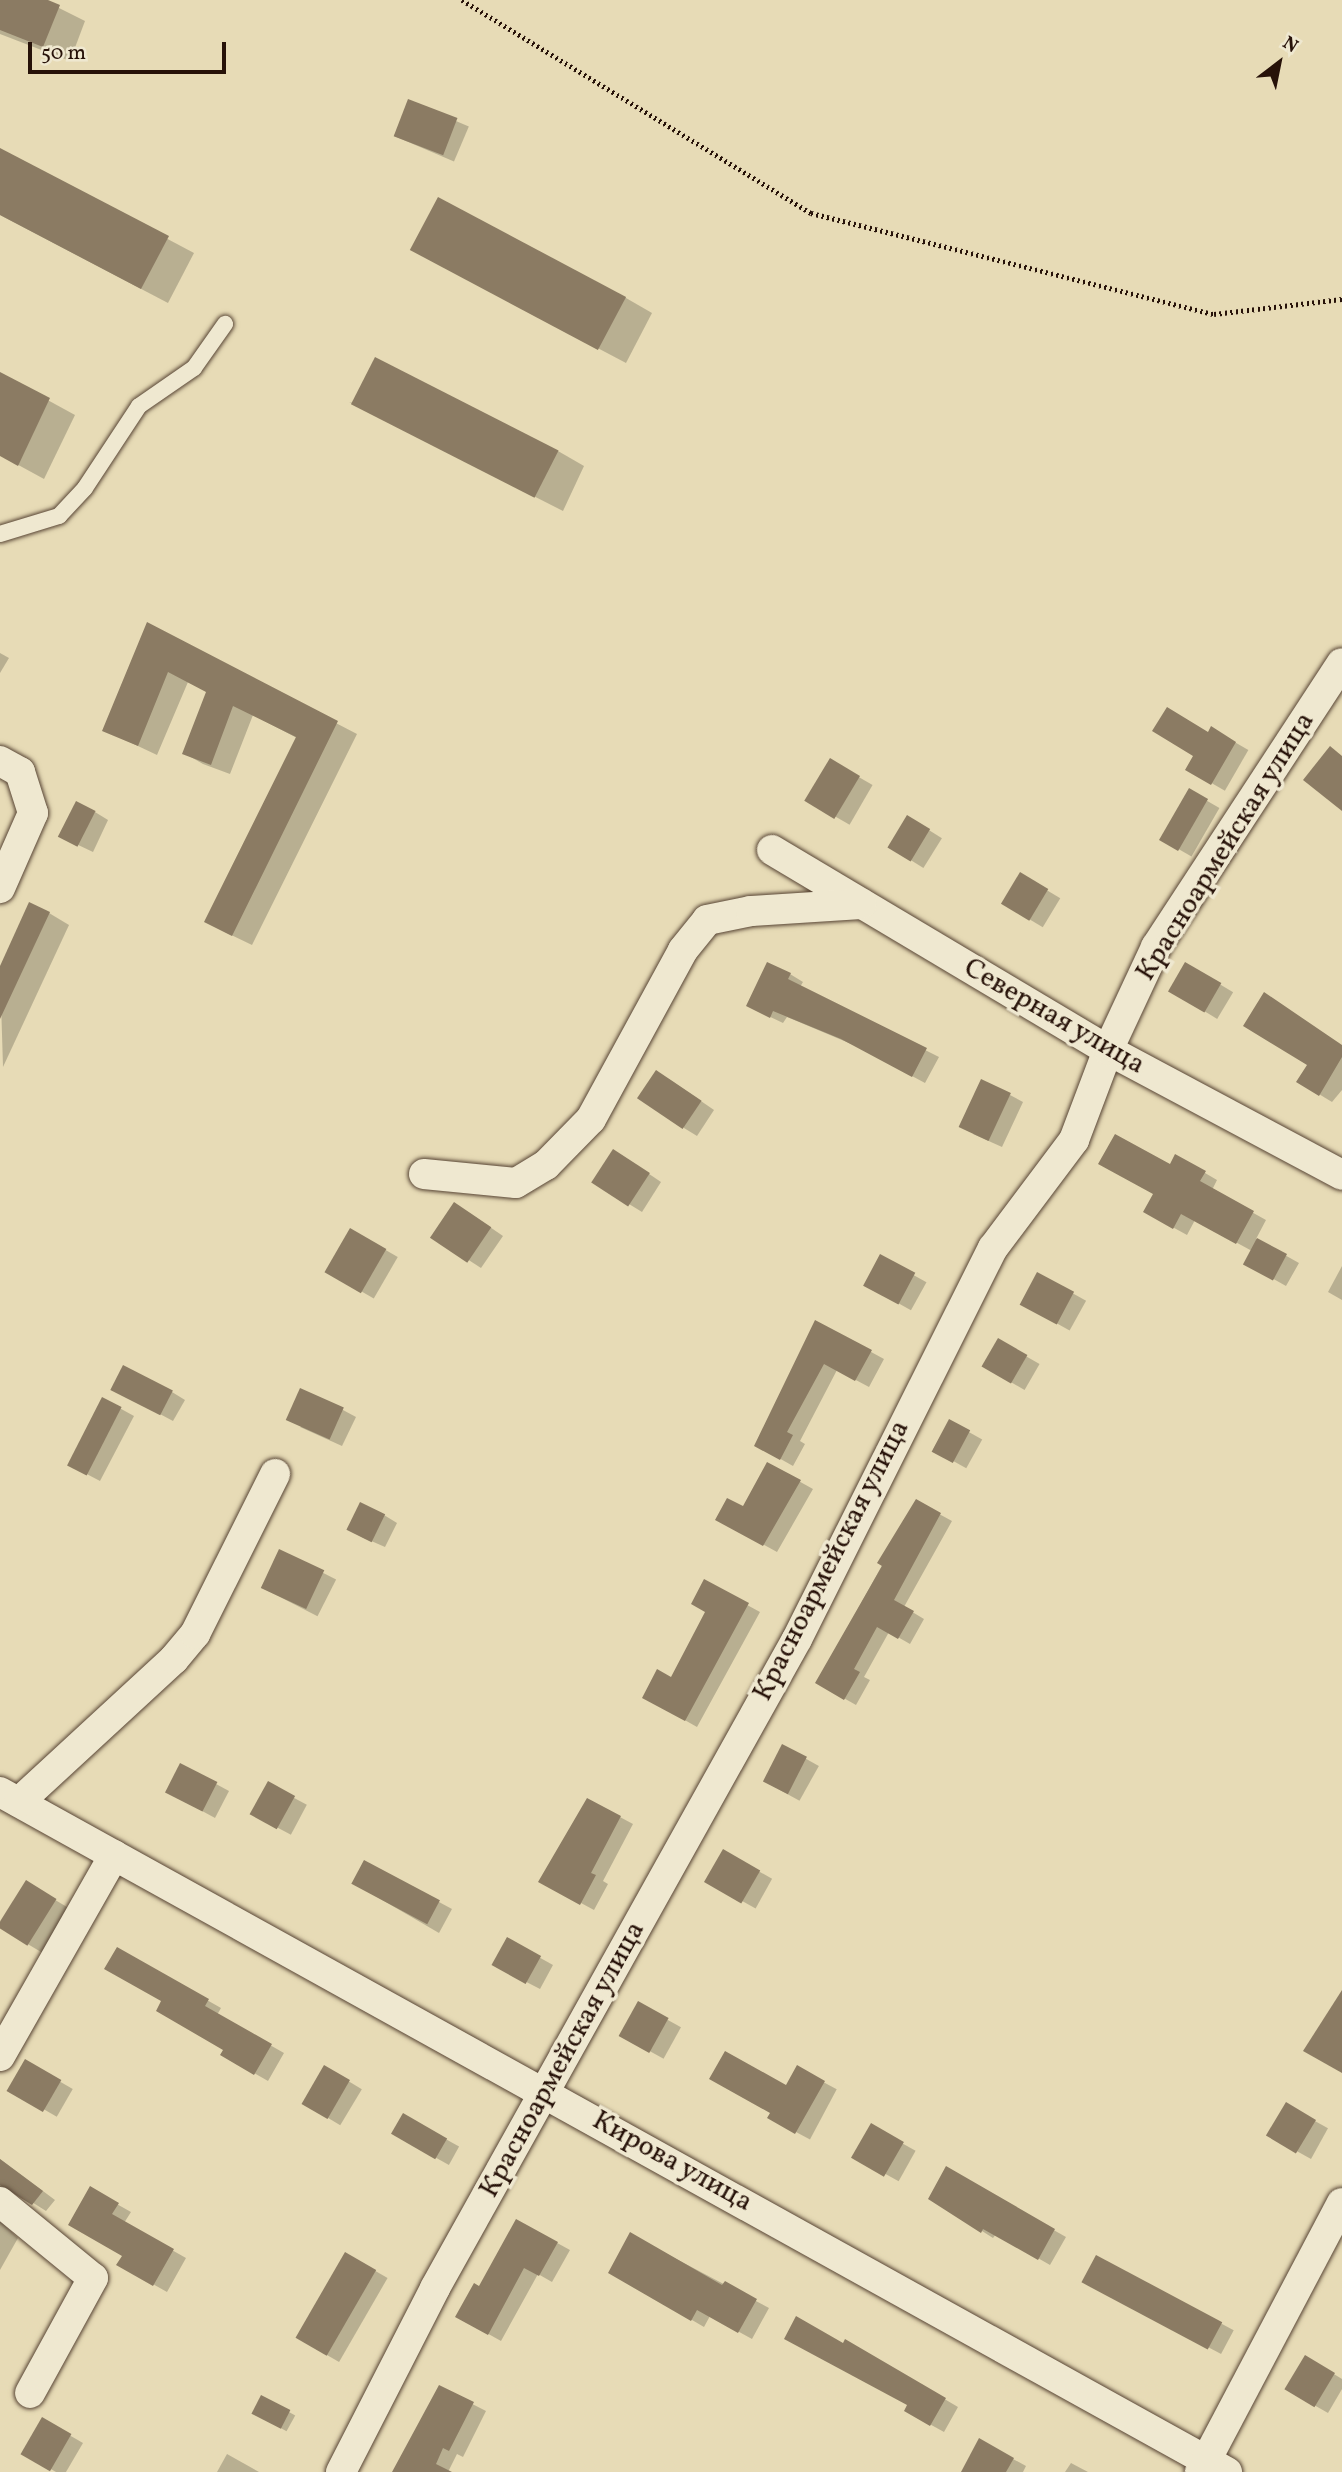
<!DOCTYPE html>
<html>
<head>
<meta charset="utf-8">
<style>
	body { margin:0 }
	#map { position:relative; width:1342px; height:2472px; overflow:hidden; background:#e7dbb6; font-family:Vollkorn,serif }
	div>[style] { position:absolute }
	[style*='--x'] { left:calc(var(--x)*1px); top:calc(var(--y)*1px); width:calc(var(--w)*1px); rotate:calc(var(--a)*1deg) }
	.shadow>* { inset:0; background:#0003; transform-origin:0 0 }
	.building>* { inset:0; background:#8b7b63; transform-origin:0 0 }
	.path>* { height:4.5px; margin-top:-2.25px; transform-origin:0; background:repeating-linear-gradient(90deg,#271209 0 2px,transparent 0 5.5px) }
	.roads { filter:drop-shadow(0 0 2px #574434) drop-shadow(0 0 2px #574434) }
	.lane>* { height:16px; margin:-8px; padding:0 8px; transform-origin:8px; border-radius:8px; background:#efe8d0 }
	.street>* { height:30px; margin:-15px; padding:0 15px; transform-origin:15px; border-radius:15px; background:#efe8d0 }
	span { translate:-50% -50%; white-space:nowrap; text-align:center; line-height:1.15; -webkit-text-stroke:7px #efe8d0; paint-order:stroke }
	.street-label { font-size:28px; color:#271209 }
	.north { position:absolute; left:1244px; top:28px; width:70px; height:70px; -webkit-text-stroke:5px #efe8d0; paint-order:stroke; rotate:32deg; font-size:19px; font-weight:700; line-height:28px; text-align:center; color:#271209 }
	.north::after { content:''; display:block; margin:auto; width:24px; height:32px; background:#271209; clip-path:polygon(50% 0,100% 100%,50% 72%,0 100%) }
	.scale { position:absolute; left:28px; top:42px; width:198px; height:32px; box-sizing:border-box; border:4px solid #271209; border-top:0; padding-left:9px; font-size:21px; line-height:24px; white-space:nowrap; color:#271209; -webkit-text-stroke:5px #efe8d0; paint-order:stroke }
</style>
</head>
<body>
<div id="map">
	<div class="shadow">
		<i style="clip-path:polygon(0 0,43px 0,85px 21px,70px 61px,0 34px)"></i>
		<i style="left:409px;top:101px;width:65px;height:38px;rotate:23deg"></i>
		<i style="clip-path:polygon(0 150px,194px 253px,168px 303px,0 215px)"></i>
		<i style="clip-path:polygon(438px 264px,626px 298px,652px 313px,626px 363px)"></i>
		<i style="clip-path:polygon(0 374px,75px 415px,44px 479px,0 455px)"></i>
		<i style="clip-path:polygon(349px 402px,558px 451px,584px 466px,563px 511px)"></i>
		<i style="clip-path:polygon(147px 625px,357px 734px,252px 945px,225px 932px,297px 738px,253px 715px,230px 774px,203px 764px,184px 753px,208px 692px,188px 682px,157px 755px,104px 730px)"></i>
		<i style="clip-path:polygon(0 653px,9px 658px,0 673px)"></i>
		<i style="left:1212px;top:729px;width:42px;height:47px;rotate:30deg"></i>
		<i style="left:831px;top:761px;width:48px;height:46px;rotate:30deg"></i>
		<i style="left:1190px;top:791px;width:34px;height:56px;rotate:30deg"></i>
		<i style="clip-path:polygon(95px 812px,108px 820px,93px 852px,74px 843px)"></i>
		<i style="left:908px;top:817px;width:40px;height:35px;rotate:32deg"></i>
		<i style="left:1020px;top:874px;width:47px;height:34px;rotate:31deg"></i>
		<i style="clip-path:polygon(49px 913px,69px 925px,3px 1067px,0 970px)"></i>
		<i style="left:1186px;top:964px;width:55px;height:31px;rotate:31deg"></i>
		<i style="clip-path:polygon(790px 974px,803px 982px,800px 987px,939px 1057px,925px 1083px,856px 1046px,787px 1017px,783px 1023px,762px 1013px)"></i>
		<i style="clip-path:polygon(1342px 1047px,1342px 1090px,1332px 1102px,1299px 1082px)"></i>
		<i style="clip-path:polygon(669px 1079px,714px 1110px,697px 1136px,684px 1128px)"></i>
		<i style="clip-path:polygon(1010px 1095px,1023px 1102px,1002px 1147px,973px 1134px)"></i>
		<i style="clip-path:polygon(1176px 1156px,1217px 1180px,1212px 1190px,1266px 1220px,1256px 1239px,1299px 1263px,1286px 1286px,1245px 1263px,1252px 1251px,1195px 1220px,1187px 1235px,1145px 1212px)"></i>
		<i style="clip-path:polygon(627px 1159px,661px 1182px,642px 1212px,629px 1204px)"></i>
		<i style="clip-path:polygon(468px 1212px,503px 1236px,481px 1268px,433px 1237px)"></i>
		<i style="left:351px;top:1230px;width:54px;height:48px;rotate:30deg"></i>
		<i style="left:881px;top:1257px;width:52px;height:32px;rotate:29deg"></i>
		<i style="clip-path:polygon(1342px 1266px,1342px 1300px,1328px 1292px)"></i>
		<i style="left:1038px;top:1274px;width:55px;height:34px;rotate:29deg"></i>
		<i style="clip-path:polygon(816px 1322px,884px 1359px,869px 1387px,837px 1370px,800px 1441px,805px 1444px,793px 1466px,756px 1445px)"></i>
		<i style="left:998px;top:1340px;width:48px;height:30px;rotate:30deg"></i>
		<i style="clip-path:polygon(172px 1392px,185px 1400px,173px 1421px,126px 1396px)"></i>
		<i style="clip-path:polygon(103px 1399px,134px 1416px,100px 1481px,81px 1471px)"></i>
		<i style="clip-path:polygon(343px 1410px,356px 1417px,342px 1446px,300px 1427px)"></i>
		<i style="left:949px;top:1421px;width:38px;height:33px;rotate:29deg"></i>
		<i style="clip-path:polygon(768px 1464px,813px 1489px,777px 1552px,718px 1520px,744px 1509px)"></i>
		<i style="clip-path:polygon(917px 1502px,952px 1521px,904px 1607px,924px 1619px,910px 1644px,889px 1632px,864px 1677px,870px 1680px,856px 1705px,817px 1683px)"></i>
		<i style="clip-path:polygon(384px 1515px,397px 1523px,385px 1547px,362px 1537px)"></i>
		<i style="left:280px;top:1551px;width:63px;height:41px;rotate:27deg"></i>
		<i style="clip-path:polygon(705px 1582px,760px 1612px,697px 1727px,644px 1697px,672px 1679px,707px 1611px)"></i>
		<i style="left:783px;top:1746px;width:41px;height:40px;rotate:29deg"></i>
		<i style="clip-path:polygon(181px 1765px,229px 1791px,215px 1818px,180px 1799px)"></i>
		<i style="left:268px;top:1784px;width:44px;height:34px;rotate:28deg"></i>
		<i style="clip-path:polygon(588px 1800px,633px 1824px,603px 1881px,608px 1884px,594px 1910px,540px 1881px)"></i>
		<i style="left:724px;top:1852px;width:55px;height:34px;rotate:29deg"></i>
		<i style="left:27px;top:1883px;width:49px;height:52px;rotate:31deg"></i>
		<i style="clip-path:polygon(353px 1883px,439px 1902px,452px 1909px,439px 1933px)"></i>
		<i style="clip-path:polygon(508px 1940px,553px 1965px,540px 1989px,507px 1972px)"></i>
		<i style="clip-path:polygon(117px 1949px,221px 2008px,217px 2015px,284px 2053px,268px 2081px,222px 2055px,226px 2050px,164px 2001px)"></i>
		<i style="left:639px;top:2004px;width:48px;height:36px;rotate:29deg"></i>
		<i style="left:26px;top:2062px;width:54px;height:32px;rotate:30deg"></i>
		<i style="left:325px;top:2067px;width:43px;height:42px;rotate:31deg"></i>
		<i style="left:797px;top:2068px;width:45px;height:57px;rotate:28deg"></i>
		<i style="left:1286px;top:2105px;width:48px;height:35px;rotate:29deg"></i>
		<i style="left:404px;top:2116px;width:63px;height:21px;rotate:29deg"></i>
		<i style="left:871px;top:2126px;width:51px;height:35px;rotate:29deg"></i>
		<i style="clip-path:polygon(0 2159px,55px 2200px,46px 2211px,16px 2192px,0 2197px)"></i>
		<i style="clip-path:polygon(946px 2169px,1066px 2237px,1050px 2265px,996px 2234px,993px 2238px,930px 2198px)"></i>
		<i style="clip-path:polygon(90px 2189px,131px 2212px,124px 2223px,186px 2258px,167px 2292px,119px 2265px,124px 2255px)"></i>
		<i style="clip-path:polygon(0 2221px,18px 2238px,0 2270px)"></i>
		<i style="clip-path:polygon(517px 2221px,570px 2250px,552px 2282px,538px 2274px,501px 2341px,458px 2317px,480px 2288px)"></i>
		<i style="clip-path:polygon(631px 2235px,769px 2308px,752px 2339px,710px 2316px,704px 2327px,610px 2272px)"></i>
		<i style="left:346px;top:2254px;width:48px;height:97px;rotate:30deg"></i>
		<i style="left:1096px;top:2257px;width:156px;height:27px;rotate:28deg"></i>
		<i style="clip-path:polygon(846px 2341px,958px 2407px,944px 2432px,906px 2411px,909px 2405px,844px 2345px)"></i>
		<i style="clip-path:polygon(1306px 2357px,1342px 2379px,1342px 2389px,1328px 2413px,1286px 2389px)"></i>
		<i style="clip-path:polygon(439px 2387px,486px 2411px,463px 2457px,457px 2454px,448px 2472px,394px 2472px)"></i>
		<i style="left:262px;top:2397px;width:38px;height:18px;rotate:29deg"></i>
		<i style="clip-path:polygon(43px 2420px,83px 2443px,66px 2472px,56px 2472px,23px 2453px)"></i>
		<i style="clip-path:polygon(980px 2441px,1026px 2466px,1023px 2472px,978px 2472px)"></i>
		<i style="clip-path:polygon(227px 2454px,259px 2472px,217px 2472px)"></i>
		<i style="clip-path:polygon(1071px 2463px,1088px 2472px,1065px 2472px)"></i>
	</div>
	<div class="building">
		<i style="clip-path:polygon(0 0,48px 0,60px 5px,43px 47px,0 30px)"></i>
		<i style="left:408px;top:99px;width:53px;height:40px;rotate:21deg"></i>
		<i style="clip-path:polygon(0 148px,169px 236px,141px 289px,0 215px)"></i>
		<i style="left:438px;top:197px;width:213px;height:60px;rotate:28deg"></i>
		<i style="left:375px;top:357px;width:206px;height:53px;rotate:27deg"></i>
		<i style="clip-path:polygon(0 372px,50px 398px,18px 466px,0 456px)"></i>
		<i style="clip-path:polygon(147px 622px,338px 721px,232px 936px,204px 922px,296px 737px,233px 706px,211px 765px,182px 754px,206px 692px,168px 672px,138px 746px,102px 731px)"></i>
		<i style="clip-path:polygon(1167px 707px,1208px 732px,1211px 726px,1236px 742px,1211px 785px,1185px 770px,1193px 756px,1152px 731px)"></i>
		<i style="clip-path:polygon(1330px 746px,1342px 756px,1342px 811px,1303px 780px)"></i>
		<i style="left:830px;top:758px;width:35px;height:50px;rotate:31deg"></i>
		<i style="left:1189px;top:788px;width:22px;height:60px;rotate:30deg"></i>
		<i style="left:76px;top:801px;width:22px;height:40px;rotate:27deg"></i>
		<i style="left:907px;top:815px;width:27px;height:38px;rotate:31deg"></i>
		<i style="left:1020px;top:872px;width:33px;height:37px;rotate:31deg"></i>
		<i style="clip-path:polygon(29px 902px,50px 912px,0 1019px,0 966px)"></i>
		<i style="clip-path:polygon(767px 962px,791px 973px,788px 979px,927px 1048px,912px 1077px,841px 1039px,773px 1011px,770px 1018px,746px 1006px)"></i>
		<i style="left:1185px;top:962px;width:42px;height:34px;rotate:30deg"></i>
		<i style="clip-path:polygon(1264px 992px,1342px 1045px,1342px 1057px,1319px 1096px,1296px 1082px,1307px 1065px,1243px 1026px)"></i>
		<i style="left:656px;top:1070px;width:55px;height:34px;rotate:34deg"></i>
		<i style="left:981px;top:1079px;width:33px;height:53px;rotate:25deg"></i>
		<i style="clip-path:polygon(1115px 1134px,1170px 1164px,1175px 1154px,1206px 1171px,1200px 1181px,1254px 1211px,1236px 1244px,1181px 1214px,1173px 1229px,1143px 1212px,1153px 1194px,1098px 1164px)"></i>
		<i style="left:613px;top:1149px;width:44px;height:40px;rotate:33deg"></i>
		<i style="left:454px;top:1202px;width:45px;height:43px;rotate:34deg"></i>
		<i style="left:350px;top:1228px;width:42px;height:51px;rotate:30deg"></i>
		<i style="left:1257px;top:1238px;width:34px;height:30px;rotate:28deg"></i>
		<i style="left:880px;top:1254px;width:40px;height:36px;rotate:28deg"></i>
		<i style="left:1037px;top:1272px;width:42px;height:37px;rotate:28deg"></i>
		<i style="clip-path:polygon(815px 1320px,872px 1350px,855px 1381px,824px 1364px,787px 1432px,793px 1435px,780px 1460px,754px 1446px)"></i>
		<i style="left:998px;top:1338px;width:34px;height:33px;rotate:30deg"></i>
		<i style="left:123px;top:1365px;width:56px;height:28px;rotate:27deg"></i>
		<i style="left:300px;top:1388px;width:48px;height:35px;rotate:24deg"></i>
		<i style="left:102px;top:1397px;width:22px;height:77px;rotate:27deg"></i>
		<i style="left:949px;top:1419px;width:24px;height:37px;rotate:28deg"></i>
		<i style="clip-path:polygon(767px 1462px,801px 1480px,763px 1546px,715px 1520px,727px 1498px,743px 1506px)"></i>
		<i style="clip-path:polygon(916px 1499px,941px 1513px,894px 1600px,914px 1611px,898px 1639px,877px 1627px,854px 1669px,860px 1672px,844px 1700px,815px 1683px,882px 1566px,877px 1563px)"></i>
		<i style="left:360px;top:1502px;width:28px;height:31px;rotate:26deg"></i>
		<i style="left:279px;top:1549px;width:50px;height:43px;rotate:25deg"></i>
		<i style="clip-path:polygon(704px 1579px,749px 1603px,685px 1721px,642px 1698px,657px 1669px,671px 1677px,705px 1612px,691px 1604px)"></i>
		<i style="left:782px;top:1744px;width:28px;height:42px;rotate:27deg"></i>
		<i style="left:180px;top:1763px;width:42px;height:33px;rotate:27deg"></i>
		<i style="left:268px;top:1781px;width:31px;height:38px;rotate:29deg"></i>
		<i style="clip-path:polygon(587px 1798px,621px 1816px,591px 1873px,596px 1875px,580px 1905px,538px 1882px)"></i>
		<i style="left:723px;top:1849px;width:43px;height:38px;rotate:30deg"></i>
		<i style="left:364px;top:1860px;width:86px;height:27px;rotate:28deg"></i>
		<i style="left:26px;top:1880px;width:36px;height:55px;rotate:32deg"></i>
		<i style="left:507px;top:1937px;width:39px;height:32px;rotate:29deg"></i>
		<i style="clip-path:polygon(117px 1947px,209px 1999px,205px 2006px,272px 2044px,254px 2075px,220px 2055px,223px 2050px,156px 2011px,161px 2001px,104px 1969px)"></i>
		<i style="clip-path:polygon(1342px 1990px,1342px 2073px,1303px 2051px)"></i>
		<i style="left:638px;top:2001px;width:35px;height:40px;rotate:29deg"></i>
		<i style="clip-path:polygon(725px 2051px,786px 2085px,797px 2065px,825px 2081px,795px 2134px,767px 2118px,770px 2113px,709px 2079px)"></i>
		<i style="left:25px;top:2059px;width:42px;height:37px;rotate:30deg"></i>
		<i style="left:324px;top:2065px;width:30px;height:45px;rotate:30deg"></i>
		<i style="left:1286px;top:2102px;width:35px;height:39px;rotate:31deg"></i>
		<i style="left:403px;top:2113px;width:51px;height:24px;rotate:30deg"></i>
		<i style="left:871px;top:2123px;width:38px;height:40px;rotate:30deg"></i>
		<i style="clip-path:polygon(0 2159px,43px 2191px,32px 2205px,0 2185px)"></i>
		<i style="clip-path:polygon(946px 2166px,1055px 2229px,1038px 2260px,983px 2229px,981px 2233px,928px 2199px)"></i>
		<i style="clip-path:polygon(90px 2186px,119px 2203px,112px 2214px,174px 2249px,153px 2286px,116px 2265px,122px 2256px,68px 2225px)"></i>
		<i style="clip-path:polygon(516px 2219px,558px 2242px,539px 2276px,524px 2268px,488px 2335px,455px 2317px,474px 2283px,479px 2286px)"></i>
		<i style="clip-path:polygon(630px 2232px,722px 2285px,725px 2281px,757px 2299px,738px 2333px,697px 2310px,691px 2321px,608px 2273px)"></i>
		<i style="left:345px;top:2252px;width:36px;height:99px;rotate:30deg"></i>
		<i style="left:1096px;top:2255px;width:143px;height:31px;rotate:28deg"></i>
		<i style="clip-path:polygon(796px 2316px,843px 2343px,845px 2339px,946px 2398px,930px 2426px,904px 2411px,907px 2405px,784px 2339px)"></i>
		<i style="left:1305px;top:2355px;width:35px;height:40px;rotate:31deg"></i>
		<i style="clip-path:polygon(439px 2385px,474px 2402px,449px 2451px,443px 2448px,436px 2464px,452px 2472px,392px 2472px)"></i>
		<i style="left:261px;top:2395px;width:33px;height:21px;rotate:27deg"></i>
		<i style="left:42px;top:2417px;width:34px;height:43px;rotate:30deg"></i>
		<i style="clip-path:polygon(979px 2438px,1014px 2458px,1006px 2472px,961px 2472px)"></i>
	</div>
	<div class="path">
		<i style="--x:462;--y:0;--w:409;--a:31.4"></i>
		<i style="--x:811;--y:213;--w:415;--a:14.1"></i>
		<i style="--x:1214;--y:314;--w:129;--a:-6.7"></i>
	</div>
	<div class="roads">
		<div class="lane">
			<i style="--x:0;--y:534;--w:62;--a:-17"></i>
			<i style="--x:59;--y:516;--w:38;--a:-47"></i>
			<i style="--x:85;--y:488;--w:98;--a:-56.6"></i>
			<i style="--x:139;--y:406;--w:67;--a:-34.6"></i>
			<i style="--x:194;--y:368;--w:54;--a:-54.8"></i>
		</div>
		<div class="street">
			<i style="--x:0;--y:761;--w:23;--a:29"></i>
			<i style="--x:20;--y:772;--w:43;--a:72.4"></i>
			<i style="--x:33;--y:813;--w:82;--a:113.7"></i>
			<i style="--x:772;--y:850;--w:391;--a:30.8"></i>
			<i style="--x:1108;--y:1050;--w:265;--a:28.1"></i>
			<i style="--x:424;--y:1174;--w:92;--a:5.6"></i>
			<i style="--x:516;--y:1183;--w:35;--a:-31"></i>
			<i style="--x:546;--y:1165;--w:64;--a:-45.6"></i>
			<i style="--x:591;--y:1119;--w:192;--a:-61.4"></i>
			<i style="--x:683;--y:950;--w:38;--a:-51"></i>
			<i style="--x:707;--y:920;--w:45;--a:-11.6"></i>
			<i style="--x:751;--y:911;--w:111;--a:-3.6"></i>
			<i style="--x:0;--y:1792;--w:1403;--a:29"></i>
			<i style="--x:19;--y:1802;--w:211;--a:-42.7"></i>
			<i style="--x:174;--y:1659;--w:33;--a:-50"></i>
			<i style="--x:195;--y:1634;--w:179;--a:-63.4"></i>
			<i style="--x:0;--y:2056;--w:231;--a:-60.4"></i>
			<i style="--x:0;--y:2202;--w:120;--a:39.3"></i>
			<i style="--x:93;--y:2278;--w:131;--a:118.7"></i>
			<i style="--x:341;--y:2472;--w:207;--a:-62.9"></i>
			<i style="--x:435;--y:2288;--w:743;--a:-60.85"></i>
			<i style="--x:797;--y:1639;--w:437;--a:-63.4"></i>
			<i style="--x:993;--y:1248;--w:135;--a:-53.1"></i>
			<i style="--x:1074;--y:1140;--w:96;--a:-69.3"></i>
			<i style="--x:1108;--y:1050;--w:114;--a:-65"></i>
			<i style="--x:1156;--y:947;--w:339;--a:-56.8"></i>
			<i style="--x:1200;--y:2472;--w:304;--a:-62.2"></i>
		</div>
	</div>
	<div class="street-label">
		<span style="left:1226px;top:847px;rotate:-58deg">Красноармейская улица</span>
		<span style="left:1054px;top:1017px;rotate:30deg">Северная улица</span>
		<span style="left:832px;top:1561px;rotate:-63deg">Красноармейская улица</span>
		<span style="left:563px;top:2060px;rotate:-61deg">Красноармейская улица</span>
		<span style="left:672px;top:2162px;rotate:29deg">Кирова улица</span>
	</div>
	<div class="north">N</div>
	<div class="scale">50 m</div>
</div>
</body>
</html>
